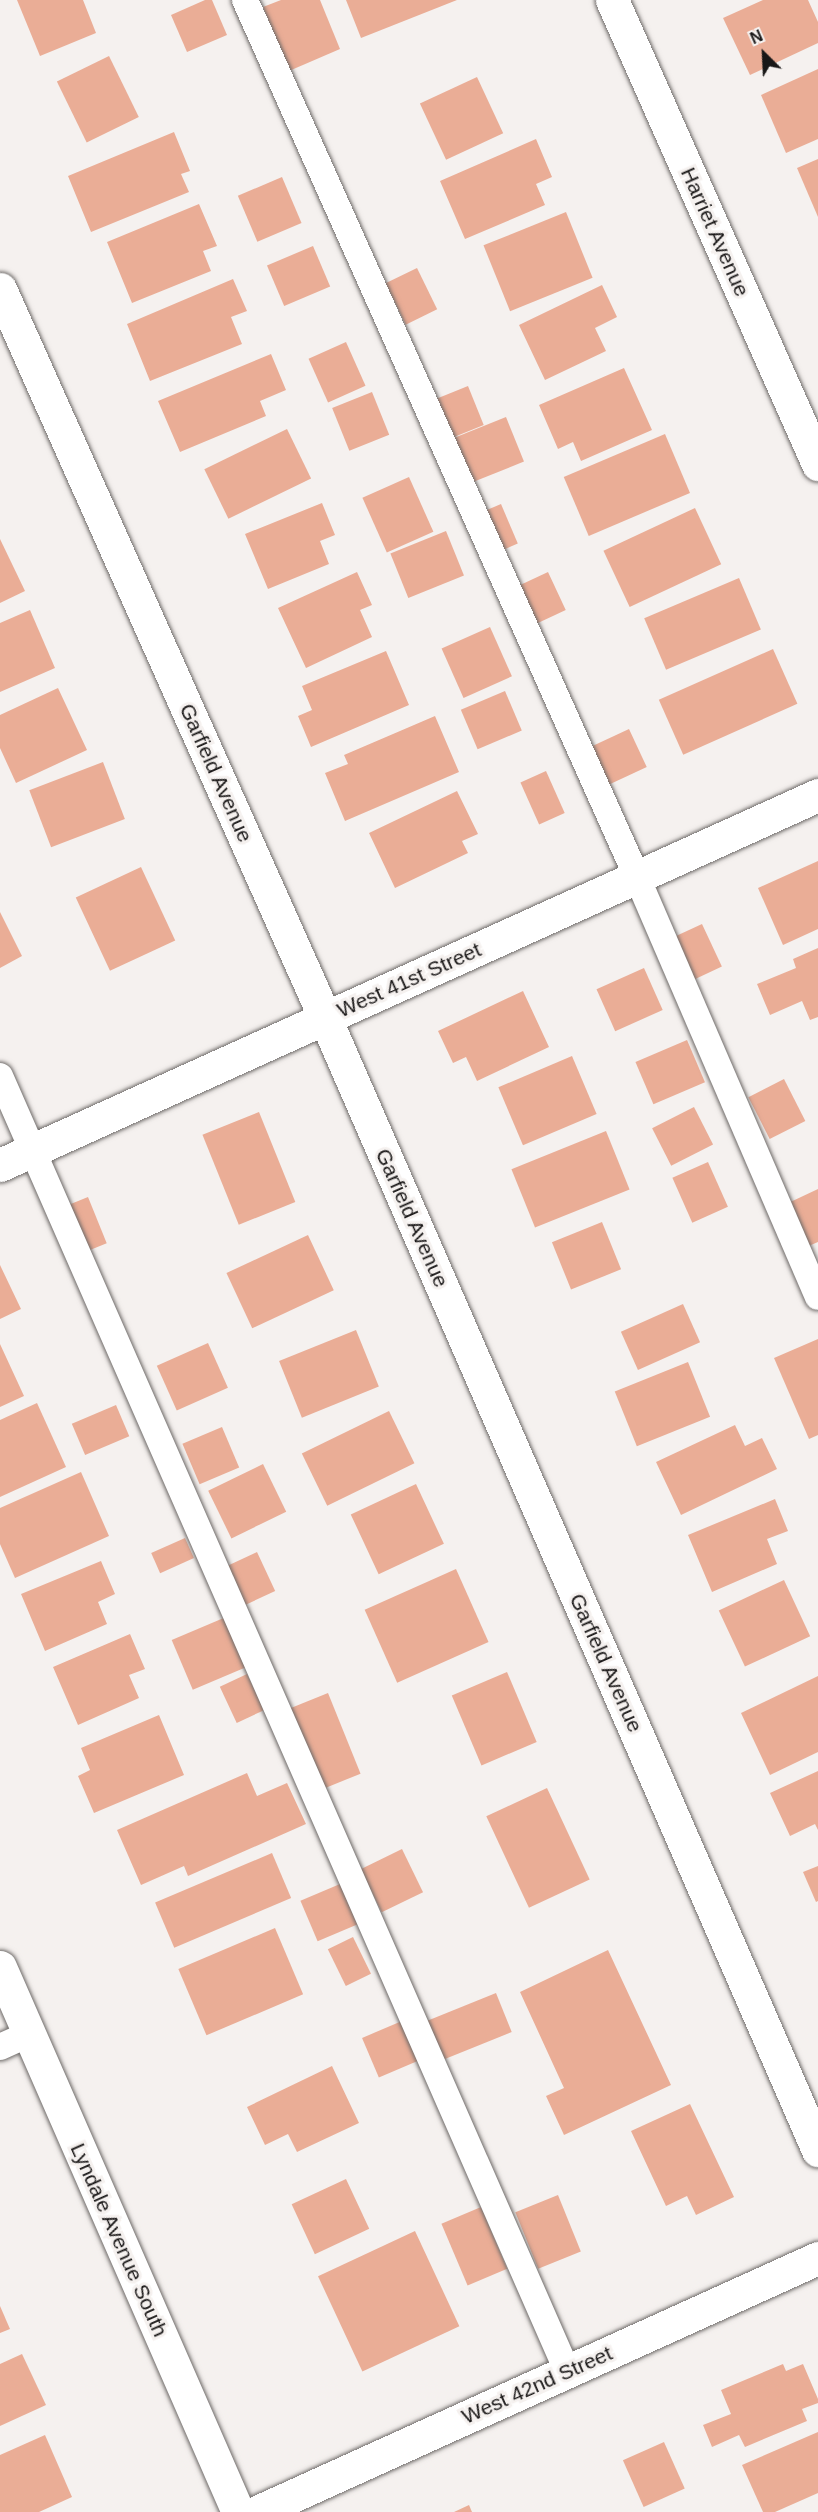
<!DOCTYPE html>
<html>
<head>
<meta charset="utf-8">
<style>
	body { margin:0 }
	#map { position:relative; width:818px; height:2512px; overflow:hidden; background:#f5f1ef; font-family:Arial,sans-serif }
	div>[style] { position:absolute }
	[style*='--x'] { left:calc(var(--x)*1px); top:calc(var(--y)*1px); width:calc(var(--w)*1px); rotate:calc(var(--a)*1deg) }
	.building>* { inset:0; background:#eaad96; transform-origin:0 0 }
	.roads { filter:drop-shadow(0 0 2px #6e6a68) drop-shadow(0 0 2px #6e6a68) }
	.lane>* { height:26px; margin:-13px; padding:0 13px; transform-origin:13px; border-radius:13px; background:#fff }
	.street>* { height:33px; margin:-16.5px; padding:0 16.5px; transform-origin:16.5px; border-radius:16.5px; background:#fff }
	.secondary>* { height:33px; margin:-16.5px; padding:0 16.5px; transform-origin:16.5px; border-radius:16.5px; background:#fff }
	span { translate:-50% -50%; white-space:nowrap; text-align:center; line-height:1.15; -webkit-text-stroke:6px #f5f1ef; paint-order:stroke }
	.street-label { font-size:21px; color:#191717 }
	.north { position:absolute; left:734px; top:24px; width:60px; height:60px; -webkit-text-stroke:4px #f5f1ef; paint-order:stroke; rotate:336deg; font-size:16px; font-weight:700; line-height:24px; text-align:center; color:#191717 }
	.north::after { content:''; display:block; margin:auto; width:21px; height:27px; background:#191717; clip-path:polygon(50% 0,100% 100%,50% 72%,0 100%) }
</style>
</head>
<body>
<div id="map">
	<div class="building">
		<i style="clip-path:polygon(17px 0,83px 0,96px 33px,40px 56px)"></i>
		<i style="clip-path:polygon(205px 0,212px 0,227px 35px,187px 52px,171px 15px)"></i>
		<i style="clip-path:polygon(281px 0,320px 0,340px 49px,289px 71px,263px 7px)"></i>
		<i style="clip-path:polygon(346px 0,457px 0,361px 38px)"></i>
		<i style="clip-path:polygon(763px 0,808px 0,818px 22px,818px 43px,750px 75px,723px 18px)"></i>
		<i style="left:109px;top:56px;width:68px;height:58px;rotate:64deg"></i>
		<i style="clip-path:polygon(818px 69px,818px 139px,786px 153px,761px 95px)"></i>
		<i style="left:477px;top:77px;width:62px;height:63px;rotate:65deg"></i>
		<i style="clip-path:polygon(174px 132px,190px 171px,181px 174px,189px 192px,91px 232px,68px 176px)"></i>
		<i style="clip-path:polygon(536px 139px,552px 177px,536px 184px,545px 205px,465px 239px,440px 181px)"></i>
		<i style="clip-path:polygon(818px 159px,818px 217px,797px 168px)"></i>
		<i style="left:282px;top:177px;width:50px;height:48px;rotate:67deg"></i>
		<i style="clip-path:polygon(199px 204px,217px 246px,203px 251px,211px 271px,132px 303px,107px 242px)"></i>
		<i style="left:566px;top:212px;width:71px;height:89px;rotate:68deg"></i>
		<i style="left:313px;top:246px;width:44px;height:50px;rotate:67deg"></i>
		<i style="left:417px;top:268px;width:46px;height:35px;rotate:64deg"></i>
		<i style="clip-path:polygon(233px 279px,247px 311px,231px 317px,242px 344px,150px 381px,127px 324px)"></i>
		<i style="clip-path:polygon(602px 285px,617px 317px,595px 328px,606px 351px,545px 380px,519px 325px)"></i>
		<i style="left:346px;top:342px;width:48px;height:41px;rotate:66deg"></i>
		<i style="clip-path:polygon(271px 354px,286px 390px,260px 401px,266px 416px,180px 452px,158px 401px)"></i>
		<i style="clip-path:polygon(624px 368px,652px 430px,581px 461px,573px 442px,558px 449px,539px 405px)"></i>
		<i style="left:468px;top:386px;width:42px;height:38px;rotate:68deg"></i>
		<i style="left:372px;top:392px;width:46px;height:43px;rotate:68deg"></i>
		<i style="left:506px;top:417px;width:48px;height:61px;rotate:68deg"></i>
		<i style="left:287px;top:429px;width:55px;height:92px;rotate:64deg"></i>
		<i style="left:665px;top:434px;width:64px;height:110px;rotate:67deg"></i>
		<i style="left:409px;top:477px;width:60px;height:51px;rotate:66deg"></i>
		<i style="clip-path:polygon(322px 503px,335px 535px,320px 541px,329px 564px,268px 589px,245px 534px)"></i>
		<i style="left:501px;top:504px;width:43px;height:23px;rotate:67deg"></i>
		<i style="left:695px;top:508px;width:62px;height:101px;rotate:65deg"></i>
		<i style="left:446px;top:531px;width:48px;height:60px;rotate:68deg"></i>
		<i style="clip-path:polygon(0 539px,25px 591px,0 603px)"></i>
		<i style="clip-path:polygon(357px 572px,372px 605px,360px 610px,372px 637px,306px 668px,278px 608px)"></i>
		<i style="left:548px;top:572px;width:42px;height:36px;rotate:65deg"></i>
		<i style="left:739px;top:578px;width:56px;height:103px;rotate:67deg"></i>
		<i style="clip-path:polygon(30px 610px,55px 668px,0 692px,0 623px)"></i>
		<i style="left:490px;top:627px;width:54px;height:53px;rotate:66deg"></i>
		<i style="left:773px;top:649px;width:60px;height:125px;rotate:66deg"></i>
		<i style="clip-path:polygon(386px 651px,409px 705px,311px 747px,298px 716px,312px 710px,302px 686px)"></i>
		<i style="clip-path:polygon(58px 688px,87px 750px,16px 783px,0 748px,0 715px)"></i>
		<i style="left:505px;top:691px;width:43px;height:48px;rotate:67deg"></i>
		<i style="clip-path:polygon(435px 716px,459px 772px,345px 821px,325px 773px,348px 764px,344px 755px)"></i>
		<i style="left:629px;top:729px;width:42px;height:45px;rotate:65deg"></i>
		<i style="left:103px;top:762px;width:61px;height:79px;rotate:69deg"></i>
		<i style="left:546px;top:771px;width:46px;height:28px;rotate:66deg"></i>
		<i style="clip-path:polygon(457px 791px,478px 834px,462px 841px,468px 853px,395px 888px,369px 833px)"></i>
		<i style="clip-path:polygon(818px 861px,818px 929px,783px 945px,758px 888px)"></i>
		<i style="left:141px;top:867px;width:81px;height:72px;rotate:65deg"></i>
		<i style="clip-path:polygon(0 912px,22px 956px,0 968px)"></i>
		<i style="left:702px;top:924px;width:47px;height:34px;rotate:65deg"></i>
		<i style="clip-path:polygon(818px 948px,818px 1017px,810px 1020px,802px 1001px,770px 1015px,757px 984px,796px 968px,793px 959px)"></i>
		<i style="left:644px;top:968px;width:46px;height:52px;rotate:66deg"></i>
		<i style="clip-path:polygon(523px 991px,549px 1047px,477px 1081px,466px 1057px,453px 1063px,438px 1031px)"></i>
		<i style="left:687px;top:1040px;width:46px;height:56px;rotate:67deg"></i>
		<i style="left:572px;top:1056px;width:63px;height:80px;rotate:67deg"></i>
		<i style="left:784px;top:1079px;width:47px;height:40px;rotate:63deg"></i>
		<i style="left:694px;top:1107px;width:42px;height:47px;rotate:63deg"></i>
		<i style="left:259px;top:1112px;width:97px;height:61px;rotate:68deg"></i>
		<i style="left:606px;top:1131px;width:63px;height:102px;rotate:68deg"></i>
		<i style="left:708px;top:1162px;width:49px;height:39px;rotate:66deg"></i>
		<i style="clip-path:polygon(818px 1189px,818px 1242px,804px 1248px,784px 1205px)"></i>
		<i style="left:88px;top:1197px;width:50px;height:26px;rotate:68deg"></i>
		<i style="left:602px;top:1222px;width:51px;height:54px;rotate:68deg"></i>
		<i style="left:308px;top:1235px;width:61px;height:90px;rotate:65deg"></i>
		<i style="clip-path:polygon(0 1265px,21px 1309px,0 1319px)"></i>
		<i style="left:683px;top:1304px;width:42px;height:68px;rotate:66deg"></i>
		<i style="left:356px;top:1330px;width:61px;height:83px;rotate:68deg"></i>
		<i style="clip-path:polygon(818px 1339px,818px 1435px,809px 1439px,774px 1358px)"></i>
		<i style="left:208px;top:1343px;width:49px;height:56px;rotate:66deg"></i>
		<i style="clip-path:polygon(0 1344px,24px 1396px,0 1407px)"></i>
		<i style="left:688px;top:1362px;width:59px;height:79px;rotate:68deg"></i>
		<i style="clip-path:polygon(37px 1403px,66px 1467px,0 1497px,0 1420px)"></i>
		<i style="left:116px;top:1405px;width:34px;height:48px;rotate:67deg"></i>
		<i style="left:389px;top:1411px;width:58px;height:97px;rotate:64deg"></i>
		<i style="clip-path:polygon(735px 1425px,745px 1446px,762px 1438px,777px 1469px,681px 1515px,656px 1462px)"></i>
		<i style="left:222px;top:1427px;width:44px;height:43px;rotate:67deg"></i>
		<i style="left:263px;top:1464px;width:53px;height:61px;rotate:64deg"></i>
		<i style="clip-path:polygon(81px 1472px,109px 1536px,15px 1578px,0 1544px,0 1508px)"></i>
		<i style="left:416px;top:1484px;width:66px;height:72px;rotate:65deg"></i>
		<i style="clip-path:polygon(775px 1499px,788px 1531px,767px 1539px,777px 1564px,712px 1592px,688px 1535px)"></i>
		<i style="left:185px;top:1538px;width:22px;height:37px;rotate:66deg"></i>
		<i style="left:257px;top:1552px;width:43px;height:36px;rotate:65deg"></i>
		<i style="clip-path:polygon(101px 1561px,115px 1594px,98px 1602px,107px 1624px,45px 1651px,21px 1594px)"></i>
		<i style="left:456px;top:1569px;width:80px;height:100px;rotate:66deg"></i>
		<i style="left:784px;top:1580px;width:62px;height:72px;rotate:65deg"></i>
		<i style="left:226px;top:1617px;width:54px;height:59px;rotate:67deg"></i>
		<i style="clip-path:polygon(130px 1634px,145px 1669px,129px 1675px,139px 1698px,78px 1725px,53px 1667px)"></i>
		<i style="left:507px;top:1672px;width:76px;height:60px;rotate:67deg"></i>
		<i style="left:247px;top:1674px;width:40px;height:30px;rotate:65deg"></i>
		<i style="clip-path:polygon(818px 1676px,818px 1752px,770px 1775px,741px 1713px)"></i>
		<i style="left:328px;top:1693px;width:87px;height:42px;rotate:68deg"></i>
		<i style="clip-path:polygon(159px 1715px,184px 1775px,94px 1813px,78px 1776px,90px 1770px,81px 1748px)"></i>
		<i style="clip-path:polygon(818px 1771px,818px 1830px,815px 1824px,790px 1836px,770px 1793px)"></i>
		<i style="clip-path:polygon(247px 1773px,257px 1796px,287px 1783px,306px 1824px,188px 1876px,184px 1866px,141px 1885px,117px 1830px)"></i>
		<i style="left:547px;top:1788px;width:101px;height:67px;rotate:65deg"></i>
		<i style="left:402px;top:1849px;width:48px;height:46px;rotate:64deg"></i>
		<i style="left:272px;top:1853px;width:49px;height:127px;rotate:67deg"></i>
		<i style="clip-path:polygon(818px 1866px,818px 1901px,816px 1902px,803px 1872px)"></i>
		<i style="left:340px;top:1884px;width:44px;height:43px;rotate:67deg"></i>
		<i style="left:275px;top:1928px;width:72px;height:105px;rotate:67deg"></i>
		<i style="left:353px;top:1937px;width:41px;height:28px;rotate:64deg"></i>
		<i style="clip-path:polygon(608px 1950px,671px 2085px,564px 2135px,546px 2096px,564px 2088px,520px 1992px)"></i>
		<i style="left:496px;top:1993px;width:42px;height:76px;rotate:68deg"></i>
		<i style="left:409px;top:2018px;width:43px;height:51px;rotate:67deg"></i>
		<i style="clip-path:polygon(332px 2066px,359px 2123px,297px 2152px,288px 2134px,265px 2145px,247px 2107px)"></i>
		<i style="clip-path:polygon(690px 2104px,734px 2197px,696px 2215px,687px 2196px,666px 2206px,631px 2131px)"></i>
		<i style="left:346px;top:2179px;width:55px;height:60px;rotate:65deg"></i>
		<i style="left:558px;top:2195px;width:61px;height:46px;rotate:68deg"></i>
		<i style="left:481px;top:2207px;width:67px;height:43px;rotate:67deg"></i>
		<i style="left:415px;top:2231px;width:105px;height:107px;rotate:65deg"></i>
		<i style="clip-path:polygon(0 2306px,10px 2329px,0 2333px)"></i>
		<i style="clip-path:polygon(22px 2354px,46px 2405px,0 2426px,0 2364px)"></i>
		<i style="clip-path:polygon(783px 2364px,786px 2371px,803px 2364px,818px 2399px,818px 2403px,802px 2409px,807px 2421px,745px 2447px,739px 2435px,712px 2447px,703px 2425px,731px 2414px,721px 2390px)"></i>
		<i style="clip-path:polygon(818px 2432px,818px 2493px,775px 2512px,763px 2512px,742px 2465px)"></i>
		<i style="clip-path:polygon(45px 2435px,72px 2497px,39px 2512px,0 2512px,0 2455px)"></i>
		<i style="left:664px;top:2442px;width:51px;height:45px;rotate:66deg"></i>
		<i style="clip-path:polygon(469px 2505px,472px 2512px,454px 2512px)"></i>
	</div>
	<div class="roads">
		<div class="lane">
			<i style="--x:245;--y:0;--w:961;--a:65.92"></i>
			<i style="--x:637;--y:877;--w:457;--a:66.7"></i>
			<i style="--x:0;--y:1076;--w:1414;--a:66.35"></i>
			<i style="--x:0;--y:2047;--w:32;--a:-24"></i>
		</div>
		<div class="street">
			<i style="--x:612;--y:0;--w:508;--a:66.06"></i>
			<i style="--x:0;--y:289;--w:798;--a:65.97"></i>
			<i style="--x:325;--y:1018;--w:1235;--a:66.47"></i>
			<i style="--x:0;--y:1165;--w:898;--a:-24.34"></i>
		</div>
		<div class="secondary">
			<i style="--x:0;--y:1967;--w:595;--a:66.41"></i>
			<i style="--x:257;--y:2512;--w:616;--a:-24.36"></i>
		</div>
	</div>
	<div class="street-label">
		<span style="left:715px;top:232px;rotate:66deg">Harriet Avenue</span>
		<span style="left:216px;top:773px;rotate:66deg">Garfield Avenue</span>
		<span style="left:409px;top:980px;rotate:-24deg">West 41st Street</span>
		<span style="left:412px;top:1218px;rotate:66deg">Garfield Avenue</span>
		<span style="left:606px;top:1663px;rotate:66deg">Garfield Avenue</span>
		<span style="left:119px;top:2240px;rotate:66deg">Lyndale Avenue South</span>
		<span style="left:537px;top:2385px;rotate:-24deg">West 42nd Street</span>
	</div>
	<div class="north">N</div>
</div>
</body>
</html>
